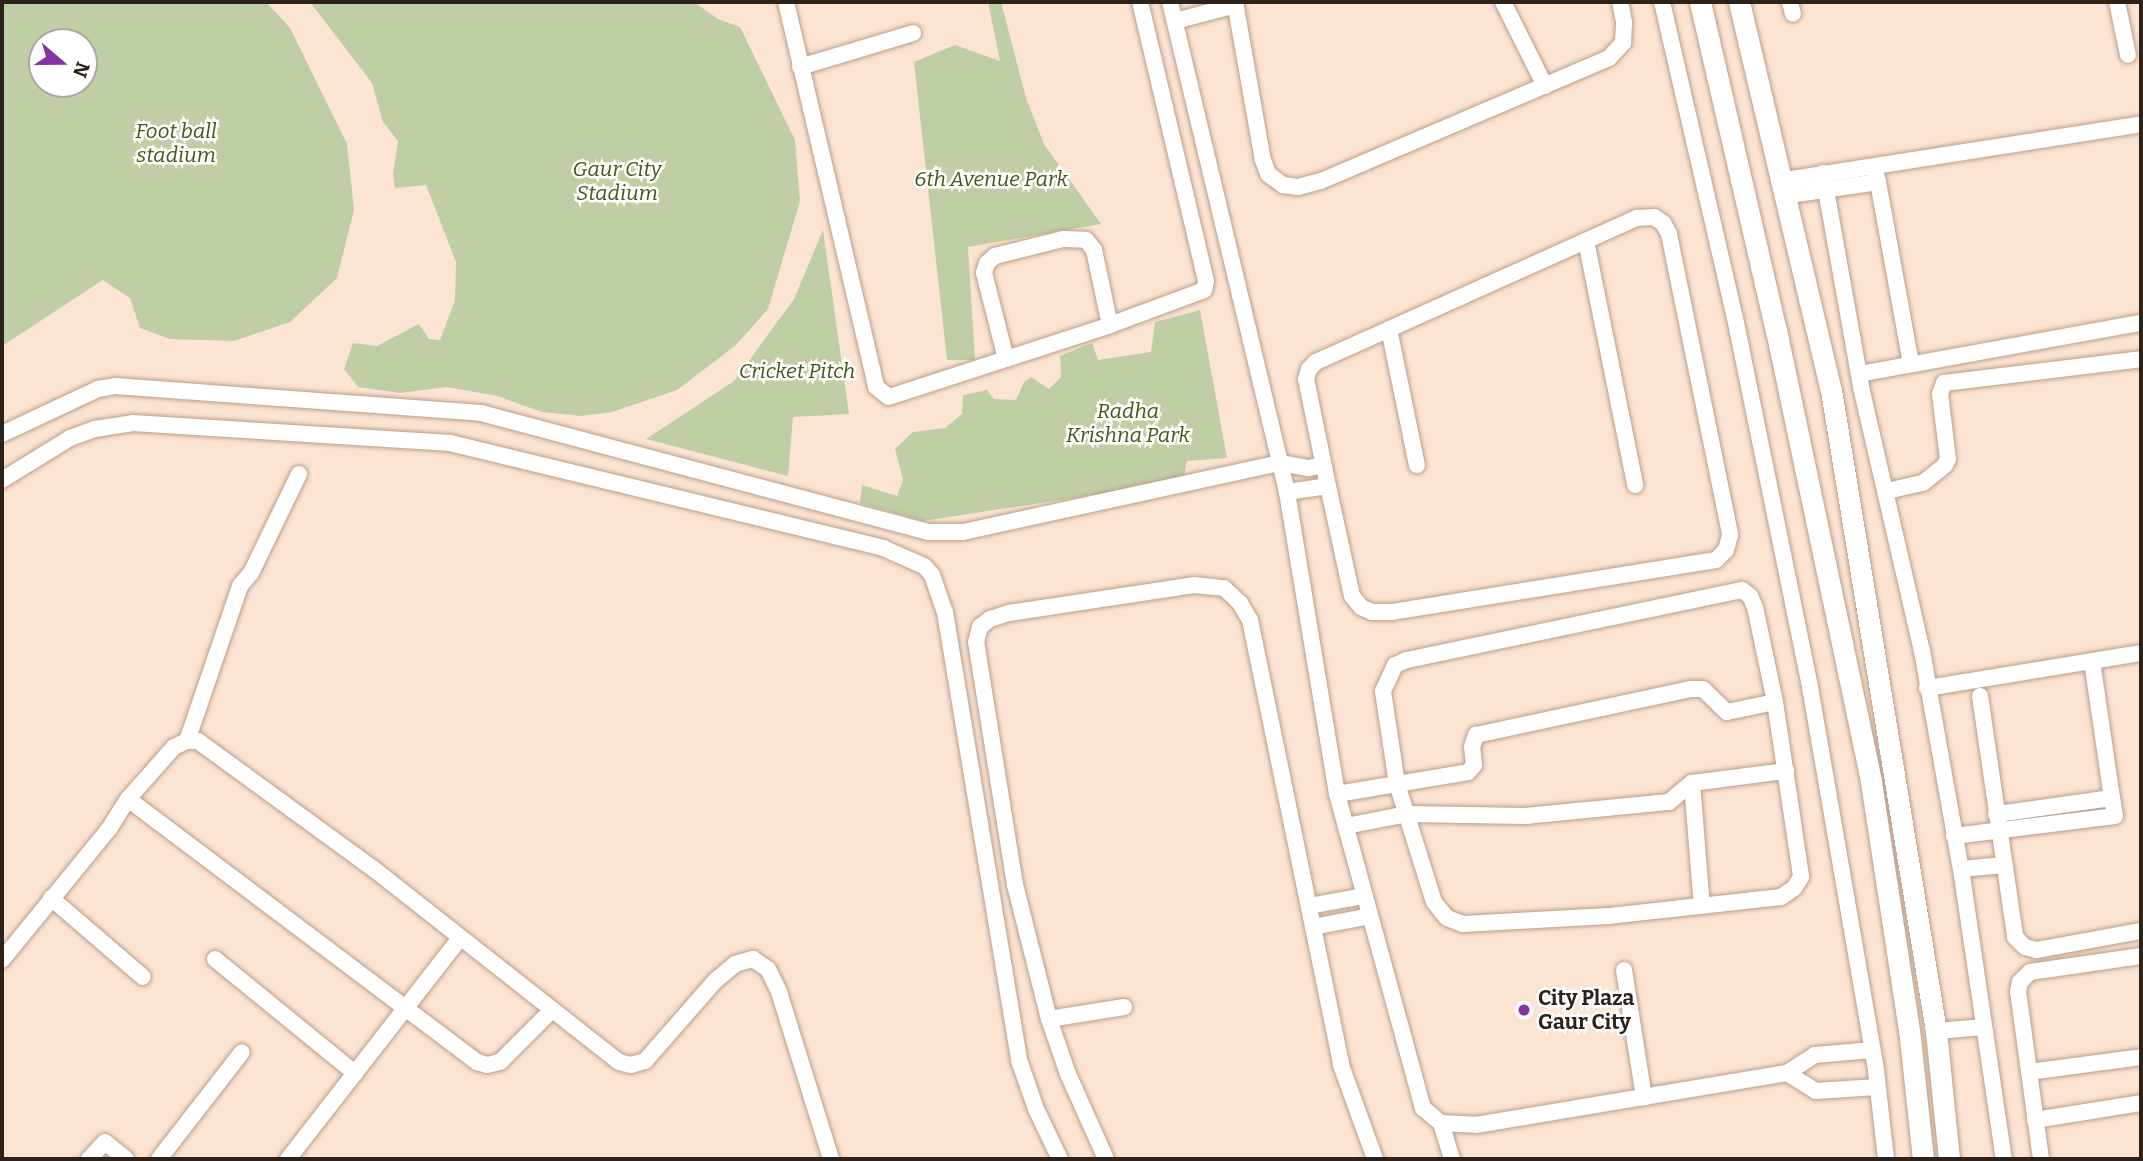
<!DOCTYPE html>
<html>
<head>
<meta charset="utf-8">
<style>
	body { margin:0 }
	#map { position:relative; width:2143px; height:1161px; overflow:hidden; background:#fce4d2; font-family:Bitter,serif }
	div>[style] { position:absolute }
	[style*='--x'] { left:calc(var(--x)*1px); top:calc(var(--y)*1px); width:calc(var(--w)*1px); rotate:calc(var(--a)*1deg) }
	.green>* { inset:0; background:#c0cea5 }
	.roads { filter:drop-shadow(0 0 2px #ba9e89) drop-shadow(0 0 2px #ba9e89) }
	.minor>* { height:16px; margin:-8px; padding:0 8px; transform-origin:8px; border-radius:8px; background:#fff }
	.tertiary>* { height:21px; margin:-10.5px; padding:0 10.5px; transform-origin:10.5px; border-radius:10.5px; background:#fff }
	.dots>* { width:19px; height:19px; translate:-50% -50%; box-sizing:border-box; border:4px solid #fff; border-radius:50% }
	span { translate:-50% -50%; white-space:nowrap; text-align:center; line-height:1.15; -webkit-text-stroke:5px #fff; paint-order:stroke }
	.park-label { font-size:21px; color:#455615; font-style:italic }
	.poi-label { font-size:21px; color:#2d221a; font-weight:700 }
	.left { translate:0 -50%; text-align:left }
	.frame { position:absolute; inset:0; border:4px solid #2d221a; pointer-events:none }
	.north { position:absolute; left:28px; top:28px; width:70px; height:70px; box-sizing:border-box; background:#fff; border:2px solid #aba7a3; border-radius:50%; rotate:110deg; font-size:19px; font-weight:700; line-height:28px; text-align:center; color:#2d221a }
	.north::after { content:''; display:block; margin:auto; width:24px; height:32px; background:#8234a4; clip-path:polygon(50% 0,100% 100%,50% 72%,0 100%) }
</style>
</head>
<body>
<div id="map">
	<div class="green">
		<i style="clip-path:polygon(evenodd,2px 2px,266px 2px,290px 28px,347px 144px,354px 210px,337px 278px,290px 322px,234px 341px,170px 339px,140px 328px,130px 298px,103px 280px,2px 346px,2px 2px,84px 42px,84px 84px,42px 84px,42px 42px,84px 42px)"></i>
		<i style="clip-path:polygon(310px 2px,694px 2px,718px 19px,740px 27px,795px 140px,800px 201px,768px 309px,736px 345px,677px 390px,612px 412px,581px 416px,542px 412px,497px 396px,447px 387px,400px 393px,358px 387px,344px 369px,353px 343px,377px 346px,419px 324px,429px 339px,440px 340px,455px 300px,456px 262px,426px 185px,395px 188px,393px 173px,398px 141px,383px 122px,372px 83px)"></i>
		<i style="clip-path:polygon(988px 2px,1001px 2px,1026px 98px,1044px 144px,1101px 224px,968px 247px,975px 360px,947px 360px,914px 62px,955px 45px,1000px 61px)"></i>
		<i style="clip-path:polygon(823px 230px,849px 414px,793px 417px,788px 476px,646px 439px,734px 381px,794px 299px)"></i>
		<i style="clip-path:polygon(1200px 310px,1227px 458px,1187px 461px,1183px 481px,923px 521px,860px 503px,862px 485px,897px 496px,903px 480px,895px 449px,913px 432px,945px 428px,962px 414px,963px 395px,987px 390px,994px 399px,1016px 400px,1024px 382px,1031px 377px,1049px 389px,1061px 377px,1060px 356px,1092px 343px,1098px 360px,1151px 352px,1155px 322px)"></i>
	</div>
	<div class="roads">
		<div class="minor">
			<i style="--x:786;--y:2;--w:395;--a:76.8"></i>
			<i style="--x:876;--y:387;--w:16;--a:38"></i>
			<i style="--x:889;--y:397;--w:232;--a:-18"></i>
			<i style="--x:1110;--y:325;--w:100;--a:-20.4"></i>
			<i style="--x:1204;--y:290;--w:9;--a:-77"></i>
			<i style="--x:1206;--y:281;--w:287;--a:-103.3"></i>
			<i style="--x:1170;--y:2;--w:504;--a:76.57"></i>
			<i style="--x:1287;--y:492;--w:306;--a:80.6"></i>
			<i style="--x:1337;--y:794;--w:326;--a:74.7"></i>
			<i style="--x:1423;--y:1108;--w:23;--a:40"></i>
			<i style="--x:1441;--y:1123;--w:35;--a:3"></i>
			<i style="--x:1476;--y:1125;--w:315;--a:-9.5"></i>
			<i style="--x:1787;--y:1073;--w:33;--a:-33"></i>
			<i style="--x:1815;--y:1055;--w:57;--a:-5"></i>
			<i style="--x:1235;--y:2;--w:160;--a:80"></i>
			<i style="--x:1263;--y:160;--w:15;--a:70"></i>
			<i style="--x:1268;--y:174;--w:19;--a:36"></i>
			<i style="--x:1283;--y:185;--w:15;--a:8"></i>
			<i style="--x:1298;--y:187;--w:24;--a:-15"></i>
			<i style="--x:1321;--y:181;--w:313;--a:-23.1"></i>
			<i style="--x:1609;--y:58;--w:21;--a:-47"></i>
			<i style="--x:1623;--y:43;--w:21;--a:-87"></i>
			<i style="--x:1624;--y:22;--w:20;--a:-101"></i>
			<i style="--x:1503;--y:2;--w:94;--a:63.4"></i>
			<i style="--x:1662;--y:2;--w:324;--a:77"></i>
			<i style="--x:1735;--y:318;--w:377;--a:78.5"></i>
			<i style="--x:1810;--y:687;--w:389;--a:80.2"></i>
			<i style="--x:1876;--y:1070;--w:90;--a:83.6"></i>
			<i style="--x:1790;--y:2;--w:12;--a:76"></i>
			<i style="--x:2117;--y:2;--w:54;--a:78.3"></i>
			<i style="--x:1175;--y:21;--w:63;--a:-14.7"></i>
			<i style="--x:800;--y:67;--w:118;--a:-16.7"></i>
			<i style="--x:1823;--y:173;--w:217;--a:79.9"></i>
			<i style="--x:1861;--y:387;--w:271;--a:77"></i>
			<i style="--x:1922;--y:651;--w:221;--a:79.9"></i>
			<i style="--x:1961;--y:869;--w:293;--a:81.6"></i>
			<i style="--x:1779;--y:181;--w:366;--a:-8.9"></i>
			<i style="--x:1878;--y:182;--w:184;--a:79.7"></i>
			<i style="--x:1783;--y:196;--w:96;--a:-8.4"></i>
			<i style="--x:1878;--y:182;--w:8;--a:-104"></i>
			<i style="--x:1654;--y:217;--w:11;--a:34"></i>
			<i style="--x:1663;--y:223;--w:13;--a:61"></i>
			<i style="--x:1669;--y:234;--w:307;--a:78.5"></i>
			<i style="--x:1730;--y:535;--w:16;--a:105"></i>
			<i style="--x:1726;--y:550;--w:14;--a:135"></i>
			<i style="--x:1716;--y:560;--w:329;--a:170.9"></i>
			<i style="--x:1391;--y:612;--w:19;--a:180"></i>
			<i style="--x:1372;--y:612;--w:12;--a:-156"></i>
			<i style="--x:1361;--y:607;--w:14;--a:-129"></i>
			<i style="--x:1352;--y:596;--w:113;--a:-102.3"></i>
			<i style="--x:1328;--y:486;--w:109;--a:-101.6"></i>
			<i style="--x:1306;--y:379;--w:10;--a:-73"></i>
			<i style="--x:1309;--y:369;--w:10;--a:-45"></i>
			<i style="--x:1316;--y:362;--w:352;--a:-24.2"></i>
			<i style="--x:1637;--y:218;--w:17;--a:-3"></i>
			<i style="--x:1586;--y:241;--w:249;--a:78.6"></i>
			<i style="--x:1389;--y:329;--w:139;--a:78.4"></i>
			<i style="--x:1006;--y:359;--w:89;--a:-104.3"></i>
			<i style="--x:984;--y:273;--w:10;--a:-73"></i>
			<i style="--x:987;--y:263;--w:11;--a:-41"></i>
			<i style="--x:995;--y:256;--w:70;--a:-14"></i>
			<i style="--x:1063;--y:239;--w:23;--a:2"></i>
			<i style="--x:1086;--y:240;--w:13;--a:51"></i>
			<i style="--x:1094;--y:250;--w:77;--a:78"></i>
			<i style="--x:1859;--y:374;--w:287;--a:-10.3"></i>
			<i style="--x:2;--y:434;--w:106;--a:-25.1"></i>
			<i style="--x:98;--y:389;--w:17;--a:-10"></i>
			<i style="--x:115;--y:386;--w:367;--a:4.2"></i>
			<i style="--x:481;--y:413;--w:463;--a:14.9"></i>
			<i style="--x:928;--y:532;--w:35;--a:0"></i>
			<i style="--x:963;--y:532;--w:324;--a:-12.3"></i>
			<i style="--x:1280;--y:463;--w:29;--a:10"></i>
			<i style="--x:1309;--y:468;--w:14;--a:-12"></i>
			<i style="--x:2;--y:480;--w:80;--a:-31.7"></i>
			<i style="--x:70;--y:438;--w:27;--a:-20"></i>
			<i style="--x:95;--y:429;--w:38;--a:-9"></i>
			<i style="--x:133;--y:423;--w:318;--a:3.6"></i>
			<i style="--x:450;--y:443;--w:446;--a:13.6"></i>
			<i style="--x:883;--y:548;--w:45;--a:23.7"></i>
			<i style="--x:924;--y:566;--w:12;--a:48"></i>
			<i style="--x:932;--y:575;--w:39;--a:71"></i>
			<i style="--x:945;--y:612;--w:457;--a:80.6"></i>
			<i style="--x:1020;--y:1063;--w:49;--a:70.8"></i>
			<i style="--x:1036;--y:1109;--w:55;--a:64.4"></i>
			<i style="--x:1887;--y:491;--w:37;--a:-13"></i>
			<i style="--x:1923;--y:483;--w:28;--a:-39"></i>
			<i style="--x:1945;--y:465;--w:7;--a:-63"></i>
			<i style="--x:1948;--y:459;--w:65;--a:-97"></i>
			<i style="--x:1940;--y:394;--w:12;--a:-70"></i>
			<i style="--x:1944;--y:383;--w:198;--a:-6.9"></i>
			<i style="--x:1287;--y:492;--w:41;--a:-8.3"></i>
			<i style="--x:1742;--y:590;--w:10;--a:37"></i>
			<i style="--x:1750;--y:596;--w:12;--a:66"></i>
			<i style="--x:1755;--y:607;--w:97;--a:78.1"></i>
			<i style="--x:1775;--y:702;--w:177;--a:81.5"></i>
			<i style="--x:1801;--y:877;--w:13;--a:122"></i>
			<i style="--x:1794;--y:888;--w:16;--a:145"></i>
			<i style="--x:1781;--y:897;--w:174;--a:173.7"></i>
			<i style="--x:1608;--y:916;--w:145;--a:176.8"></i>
			<i style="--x:1463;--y:924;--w:17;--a:-159"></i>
			<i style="--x:1447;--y:918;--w:21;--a:-129"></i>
			<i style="--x:1434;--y:902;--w:124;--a:-107.4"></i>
			<i style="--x:1397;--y:784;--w:94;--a:-98.6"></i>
			<i style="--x:1383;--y:691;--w:29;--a:-65"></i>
			<i style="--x:1395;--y:665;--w:13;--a:-23"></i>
			<i style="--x:1407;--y:660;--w:342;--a:-11.8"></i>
			<i style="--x:2092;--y:661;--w:138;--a:81.7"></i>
			<i style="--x:1927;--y:688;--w:217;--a:-9.3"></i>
			<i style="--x:1980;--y:696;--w:244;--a:81.7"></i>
			<i style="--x:2015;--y:937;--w:14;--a:45"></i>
			<i style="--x:2025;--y:947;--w:12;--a:14"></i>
			<i style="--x:2037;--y:950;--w:106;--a:-10.4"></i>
			<i style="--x:187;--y:741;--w:164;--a:-71.1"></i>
			<i style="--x:240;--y:586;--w:17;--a:-50"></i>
			<i style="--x:251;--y:573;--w:110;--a:-64.1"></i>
			<i style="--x:1692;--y:783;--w:123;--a:85.4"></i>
			<i style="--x:1337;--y:794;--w:133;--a:-9.5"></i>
			<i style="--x:1468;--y:772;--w:9;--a:-49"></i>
			<i style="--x:1474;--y:765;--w:18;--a:-96"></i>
			<i style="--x:1472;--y:747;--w:13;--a:-72"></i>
			<i style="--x:1476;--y:735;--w:220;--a:-12.1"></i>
			<i style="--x:1691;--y:689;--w:12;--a:0"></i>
			<i style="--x:1703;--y:689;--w:33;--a:44"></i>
			<i style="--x:1727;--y:712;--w:49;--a:-11.8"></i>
			<i style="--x:128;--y:799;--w:437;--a:37"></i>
			<i style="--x:477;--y:1062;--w:10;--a:17"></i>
			<i style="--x:487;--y:1065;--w:13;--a:-13"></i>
			<i style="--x:500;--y:1062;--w:74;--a:-45"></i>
			<i style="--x:1346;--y:826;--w:62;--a:-11.1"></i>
			<i style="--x:1407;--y:814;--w:118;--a:1"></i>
			<i style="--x:1525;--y:816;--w:145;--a:-5.6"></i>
			<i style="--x:1669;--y:802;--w:30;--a:-40"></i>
			<i style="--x:1692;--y:783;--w:95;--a:-7.3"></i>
			<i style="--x:1954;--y:836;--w:162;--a:-7.1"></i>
			<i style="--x:2115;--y:816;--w:18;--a:-99"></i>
			<i style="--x:2112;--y:798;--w:117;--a:172.1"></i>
			<i style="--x:1961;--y:869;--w:43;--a:-5.3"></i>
			<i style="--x:51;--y:898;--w:121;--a:40.7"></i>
			<i style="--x:1309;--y:906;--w:56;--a:-10.3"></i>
			<i style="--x:1313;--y:927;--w:58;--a:-10.9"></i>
			<i style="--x:215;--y:959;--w:181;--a:39.2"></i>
			<i style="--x:2;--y:960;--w:169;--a:-50.8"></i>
			<i style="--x:109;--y:829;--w:36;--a:-58"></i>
			<i style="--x:128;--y:799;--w:69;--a:-48.5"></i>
			<i style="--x:174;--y:747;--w:14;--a:-25"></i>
			<i style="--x:187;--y:741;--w:11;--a:0"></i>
			<i style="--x:198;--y:741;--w:219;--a:36.1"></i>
			<i style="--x:375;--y:870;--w:310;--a:38.2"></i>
			<i style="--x:619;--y:1062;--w:12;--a:14"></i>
			<i style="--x:631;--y:1065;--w:15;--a:-16"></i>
			<i style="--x:645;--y:1061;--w:106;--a:-48.8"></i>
			<i style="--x:715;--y:981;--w:26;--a:-40"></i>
			<i style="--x:735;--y:964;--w:19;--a:-16"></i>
			<i style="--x:753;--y:959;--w:18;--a:34"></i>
			<i style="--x:768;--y:969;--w:25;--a:64"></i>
			<i style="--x:779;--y:992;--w:175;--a:72.7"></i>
			<i style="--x:1624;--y:970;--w:129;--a:81.1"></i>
			<i style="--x:1049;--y:1019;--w:76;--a:-9.1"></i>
			<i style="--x:1936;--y:1031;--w:48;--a:-4.8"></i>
			<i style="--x:2029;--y:1072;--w:113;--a:-7.6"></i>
			<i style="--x:1787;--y:1073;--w:34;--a:32"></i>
			<i style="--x:1816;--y:1091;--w:61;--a:-3.8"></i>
			<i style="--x:2035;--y:1120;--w:107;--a:-9.1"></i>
			<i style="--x:1441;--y:1123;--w:38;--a:73"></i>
			<i style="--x:89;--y:1159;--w:23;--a:-47"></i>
			<i style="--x:105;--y:1142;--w:27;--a:39"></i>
			<i style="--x:159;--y:1159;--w:135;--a:-52.2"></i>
			<i style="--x:288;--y:1159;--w:280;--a:-52.1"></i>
			<i style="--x:1106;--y:1159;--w:93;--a:-114.1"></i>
			<i style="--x:1068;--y:1074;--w:58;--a:-109.1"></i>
			<i style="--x:1049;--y:1019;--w:138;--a:-104.2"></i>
			<i style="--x:1015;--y:885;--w:246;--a:-99.1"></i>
			<i style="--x:976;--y:642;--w:16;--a:-75"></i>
			<i style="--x:980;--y:627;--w:13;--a:-39"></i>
			<i style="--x:990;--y:619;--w:20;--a:-18"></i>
			<i style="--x:1009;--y:613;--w:187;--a:-8.6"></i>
			<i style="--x:1194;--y:585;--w:30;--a:6"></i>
			<i style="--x:1224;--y:588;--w:22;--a:43"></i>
			<i style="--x:1240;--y:603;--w:20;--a:60"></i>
			<i style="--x:1250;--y:620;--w:454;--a:78.4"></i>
			<i style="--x:1341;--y:1065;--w:100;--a:70.1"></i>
			<i style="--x:2041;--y:1159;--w:169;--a:-97.8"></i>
			<i style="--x:2018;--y:992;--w:10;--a:-79"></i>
			<i style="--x:2020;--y:982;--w:14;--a:-45"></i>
			<i style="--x:2030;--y:972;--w:112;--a:-8.2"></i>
		</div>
		<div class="tertiary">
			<i style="--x:1700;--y:2;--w:337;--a:77"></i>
			<i style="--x:1776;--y:330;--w:462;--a:78.1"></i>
			<i style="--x:1871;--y:782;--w:259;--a:81.3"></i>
			<i style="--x:1910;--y:1038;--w:122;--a:83.9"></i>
			<i style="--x:1739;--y:2;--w:399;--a:76.7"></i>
			<i style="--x:1831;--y:390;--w:650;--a:80.7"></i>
			<i style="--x:1936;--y:1031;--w:129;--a:84.2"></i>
		</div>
	</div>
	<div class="dots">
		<i style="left:1524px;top:1010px;background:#8234a4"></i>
	</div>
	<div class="park-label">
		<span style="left:176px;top:143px">Foot ball<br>stadium</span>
		<span style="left:617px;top:181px">Gaur City<br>Stadium</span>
		<span style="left:991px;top:179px">6th Avenue Park</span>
		<span style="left:797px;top:371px">Cricket Pitch</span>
		<span style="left:1128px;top:423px">Radha<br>Krishna Park</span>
	</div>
	<div class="poi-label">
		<span class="left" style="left:1538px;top:1010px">City Plaza<br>Gaur City</span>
	</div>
	<div class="frame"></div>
	<div class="north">N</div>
</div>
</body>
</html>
